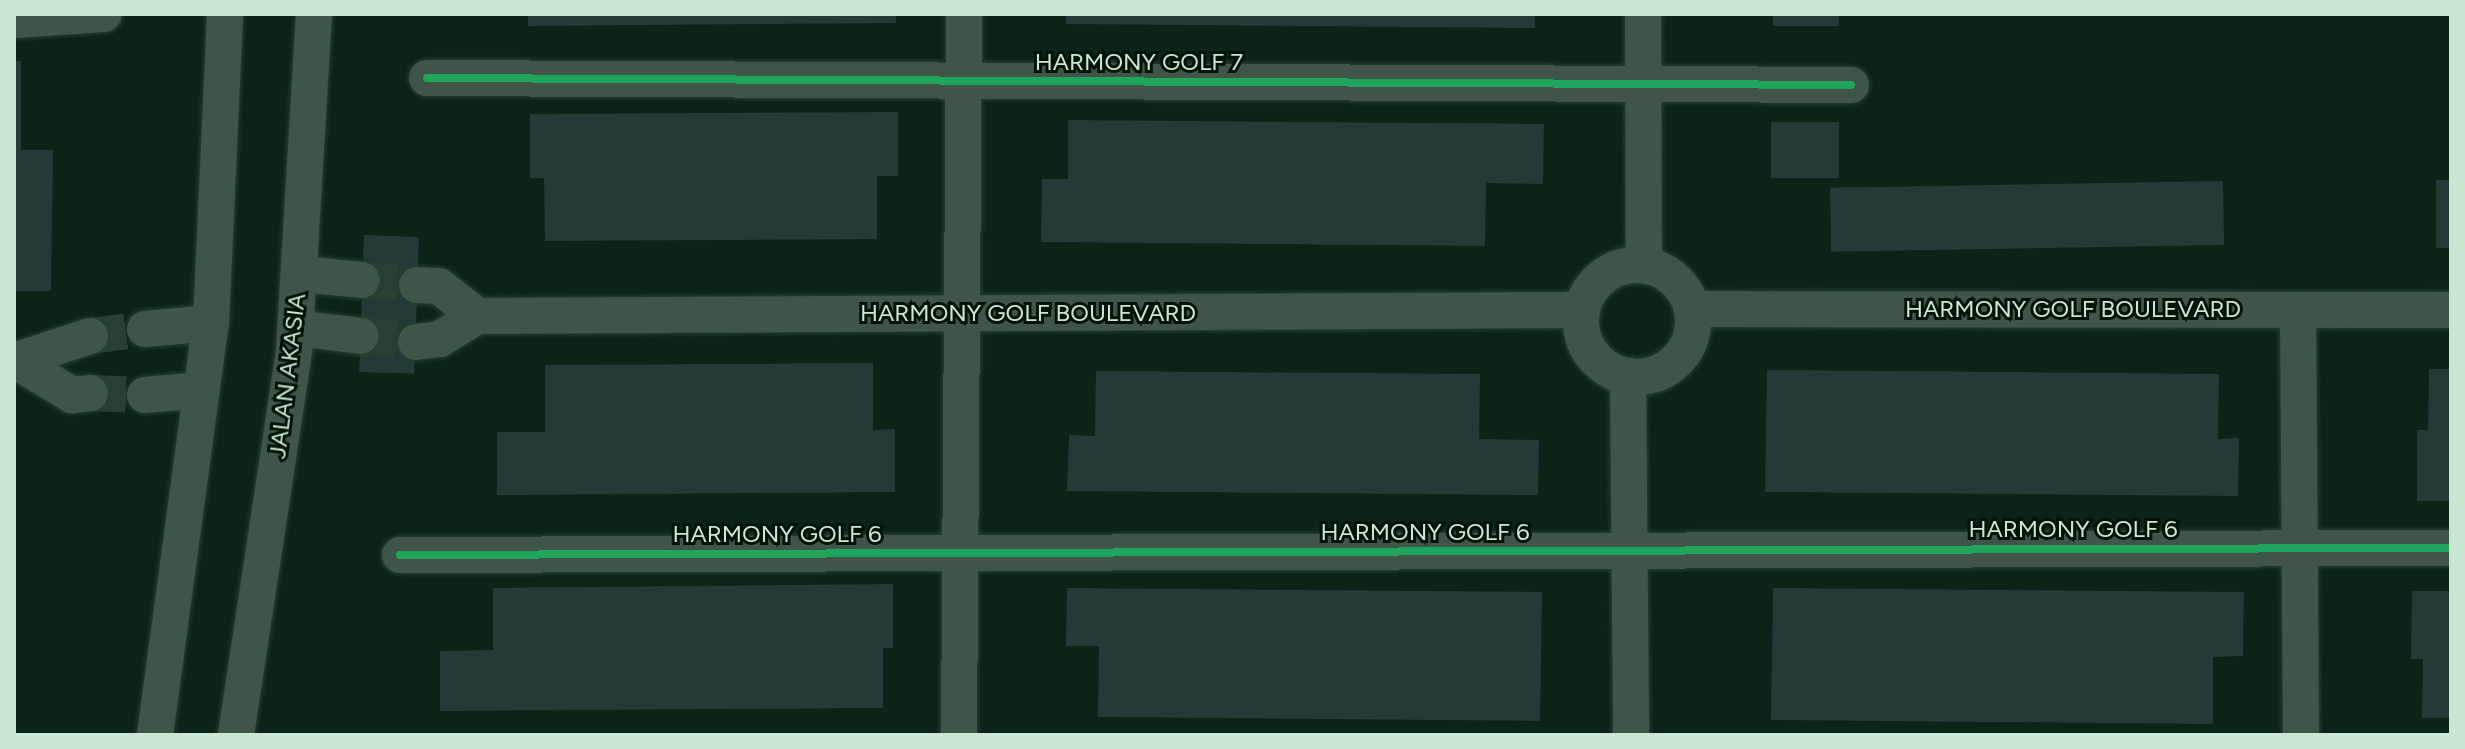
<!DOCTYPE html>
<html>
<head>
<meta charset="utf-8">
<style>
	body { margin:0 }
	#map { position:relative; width:2465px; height:749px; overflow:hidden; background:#0a2417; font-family:Figtree,sans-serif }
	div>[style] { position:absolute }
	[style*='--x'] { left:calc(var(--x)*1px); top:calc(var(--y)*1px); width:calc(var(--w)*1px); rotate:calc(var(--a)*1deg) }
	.building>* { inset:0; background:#233a37; transform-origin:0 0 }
	.street-tunnel>* { height:36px; margin-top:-18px; transform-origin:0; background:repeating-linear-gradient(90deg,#274133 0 36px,transparent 0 54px) }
	.roads { filter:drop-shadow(0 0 2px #2b3d32) drop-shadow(0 0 2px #2b3d32) }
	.street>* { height:36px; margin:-18px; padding:0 18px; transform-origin:18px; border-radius:18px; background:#3f5548 }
	.street>.ring { margin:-18px; padding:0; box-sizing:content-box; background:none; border:36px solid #3f5548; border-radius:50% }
	.cycleway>* { height:8px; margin:-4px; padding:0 4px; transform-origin:4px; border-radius:4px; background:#20a55d }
	span { translate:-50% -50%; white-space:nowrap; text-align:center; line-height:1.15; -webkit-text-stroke:6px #001307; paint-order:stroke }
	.street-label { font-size:24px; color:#c9e7d3 }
	.frame { position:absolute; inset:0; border:16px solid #c9e7d3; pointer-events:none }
</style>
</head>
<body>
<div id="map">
	<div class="building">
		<i style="clip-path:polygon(528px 14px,896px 14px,896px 23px,528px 26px)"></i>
		<i style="clip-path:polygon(1066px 14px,1535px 14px,1535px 28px,1066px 24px)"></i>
		<i style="left:1773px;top:14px;width:66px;height:12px"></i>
		<i style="clip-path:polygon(14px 61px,21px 61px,21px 150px,53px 150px,51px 291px,14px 291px)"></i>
		<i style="clip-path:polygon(898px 112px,898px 176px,877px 176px,877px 239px,545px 241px,544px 178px,530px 178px,530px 114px)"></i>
		<i style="clip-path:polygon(1068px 120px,1544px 124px,1543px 184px,1486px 183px,1485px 246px,1041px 242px,1042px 179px,1068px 179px)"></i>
		<i style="left:1771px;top:122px;width:68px;height:56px"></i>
		<i style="left:2436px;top:180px;width:15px;height:68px"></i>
		<i style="left:2223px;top:181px;width:64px;height:393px;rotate:89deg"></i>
		<i style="left:364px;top:235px;width:55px;height:137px;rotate:2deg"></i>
		<i style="clip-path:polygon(873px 363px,873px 430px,895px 429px,895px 492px,497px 495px,497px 432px,545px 432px,545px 365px)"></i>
		<i style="clip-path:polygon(2429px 369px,2451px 369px,2451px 501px,2417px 501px,2417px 430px,2428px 430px)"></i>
		<i style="clip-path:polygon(1767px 370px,2219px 374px,2218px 439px,2239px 438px,2238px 496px,1765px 492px)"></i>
		<i style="clip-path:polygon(1096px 371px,1480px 374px,1479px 439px,1539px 440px,1538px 495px,1067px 491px,1069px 435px,1095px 436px)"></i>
		<i style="clip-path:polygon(893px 584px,893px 648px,883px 648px,883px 708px,440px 711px,440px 651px,493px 650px,493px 588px)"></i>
		<i style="clip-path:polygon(1067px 588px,1542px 592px,1540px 721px,1098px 717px,1099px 646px,1066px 646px)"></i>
		<i style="clip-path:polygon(1773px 588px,2244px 592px,2243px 656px,2213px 657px,2213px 724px,1771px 720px)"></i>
		<i style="clip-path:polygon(2412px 591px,2451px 591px,2451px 718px,2422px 718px,2423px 659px,2411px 659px)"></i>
	</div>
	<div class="street-tunnel">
		<i style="--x:362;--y:280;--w:55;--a:5.2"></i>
		<i style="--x:90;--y:336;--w:55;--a:-7.3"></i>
		<i style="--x:361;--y:336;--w:55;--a:6.2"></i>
		<i style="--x:90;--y:393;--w:55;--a:2.1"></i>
	</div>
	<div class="roads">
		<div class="street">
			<i style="--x:1643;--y:14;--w:250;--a:89.8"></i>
			<i style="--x:14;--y:20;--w:90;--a:-3.8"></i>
			<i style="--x:427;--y:78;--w:1424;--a:0.28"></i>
			<i class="ring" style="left:1581px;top:265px;width:76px;height:76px"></i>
			<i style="--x:299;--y:274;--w:63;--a:5.4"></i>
			<i style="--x:417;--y:285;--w:22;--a:3"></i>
			<i style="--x:439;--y:286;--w:48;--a:38.3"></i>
			<i style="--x:1694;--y:309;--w:757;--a:0.08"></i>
			<i style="--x:2298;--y:310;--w:425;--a:89.6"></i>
			<i style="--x:296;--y:328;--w:65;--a:7"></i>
			<i style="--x:145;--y:329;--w:66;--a:-5.2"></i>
			<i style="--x:416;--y:342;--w:24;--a:-7"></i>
			<i style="--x:440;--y:339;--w:44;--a:-31.9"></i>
			<i style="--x:477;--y:316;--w:1102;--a:-0.31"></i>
			<i style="--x:14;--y:361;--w:80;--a:-18.2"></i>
			<i style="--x:16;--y:361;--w:66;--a:31.3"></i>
			<i style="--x:72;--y:395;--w:18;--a:-6"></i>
			<i style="--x:1628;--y:376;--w:359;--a:89.5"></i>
			<i style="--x:145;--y:395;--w:57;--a:-5"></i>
			<i style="--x:400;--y:555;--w:2051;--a:-0.2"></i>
			<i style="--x:155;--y:735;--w:416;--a:-82.3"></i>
			<i style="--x:211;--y:323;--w:309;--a:-87.4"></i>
			<i style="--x:236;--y:735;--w:389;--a:-81.4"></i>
			<i style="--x:294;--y:350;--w:337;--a:-86.6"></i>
			<i style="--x:959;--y:735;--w:721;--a:-89.6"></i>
		</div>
	</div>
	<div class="cycleway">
		<i style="--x:427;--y:78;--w:1424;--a:0.28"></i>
		<i style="--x:400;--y:555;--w:2051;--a:-0.2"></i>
	</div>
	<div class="street-label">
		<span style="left:1139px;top:62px">HARMONY GOLF 7</span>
		<span style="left:2073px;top:309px">HARMONY GOLF BOULEVARD</span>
		<span style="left:1028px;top:313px">HARMONY GOLF BOULEVARD</span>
		<span style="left:287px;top:376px;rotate:-83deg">JALAN AKASIA</span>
		<span style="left:2073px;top:529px">HARMONY GOLF 6</span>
		<span style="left:1425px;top:532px">HARMONY GOLF 6</span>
		<span style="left:777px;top:534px">HARMONY GOLF 6</span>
	</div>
	<div class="frame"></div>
</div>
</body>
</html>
